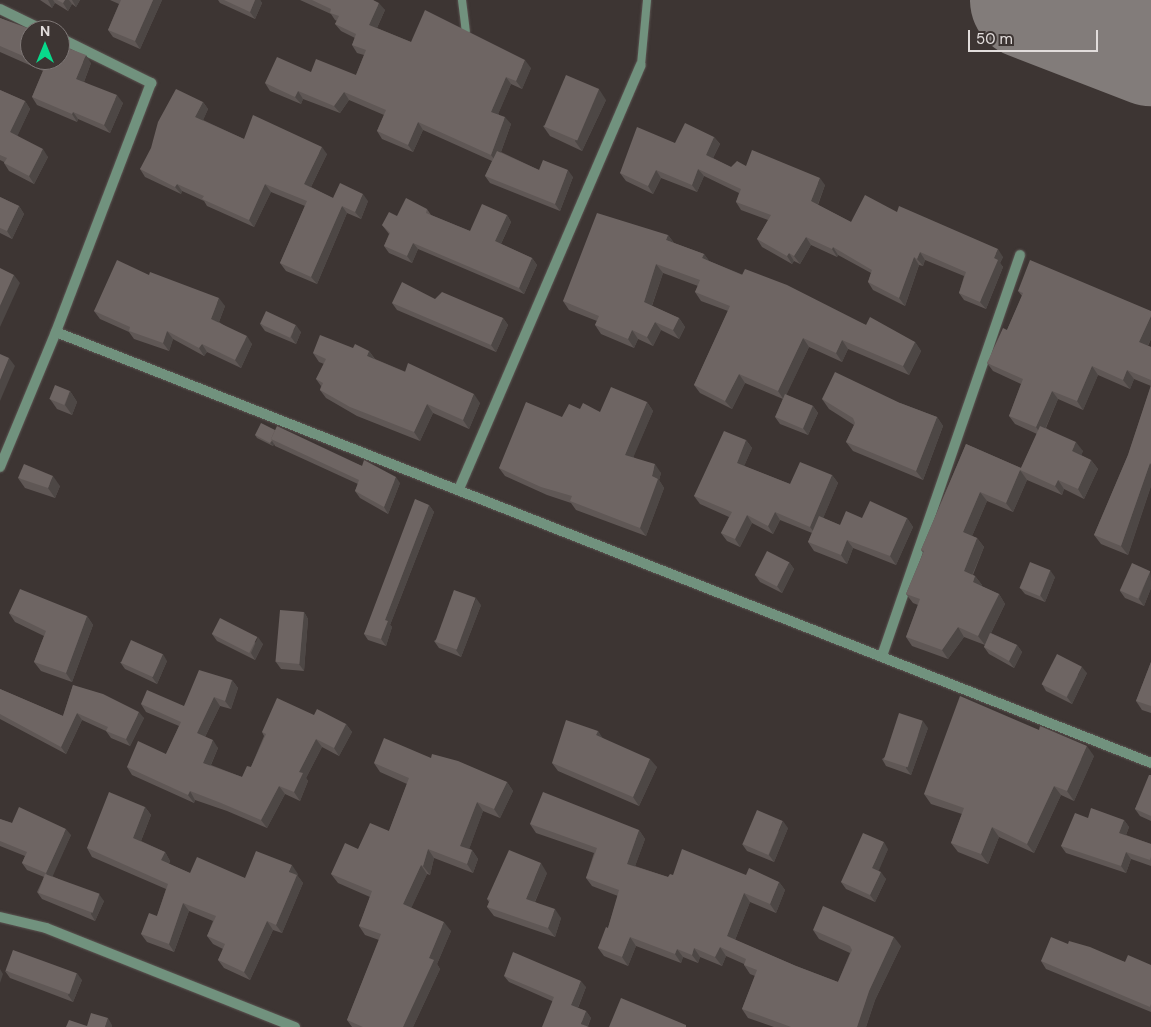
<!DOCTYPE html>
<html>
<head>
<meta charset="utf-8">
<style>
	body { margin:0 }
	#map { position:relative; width:1151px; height:1027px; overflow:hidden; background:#3d3533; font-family:"DM Sans",sans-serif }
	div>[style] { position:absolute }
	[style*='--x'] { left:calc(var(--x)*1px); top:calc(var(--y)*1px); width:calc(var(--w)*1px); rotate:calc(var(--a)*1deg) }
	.runway>* { height:118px; margin:-59px; padding:0 59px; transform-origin:59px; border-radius:59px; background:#827c7a }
	.roads { filter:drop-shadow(0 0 1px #5b5351) drop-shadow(0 0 1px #5b5351) }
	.service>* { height:8px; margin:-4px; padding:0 4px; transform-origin:4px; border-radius:4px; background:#71927e }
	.minor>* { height:10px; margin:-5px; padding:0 5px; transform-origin:5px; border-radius:5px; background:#71927e }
	.wall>* { inset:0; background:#5f5755 }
	.shaded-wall>* { inset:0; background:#4d4745 }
	.building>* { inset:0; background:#6e6563; transform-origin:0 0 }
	span { translate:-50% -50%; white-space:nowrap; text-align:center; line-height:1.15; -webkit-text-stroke:5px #3d3533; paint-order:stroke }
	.north { position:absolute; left:20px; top:20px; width:50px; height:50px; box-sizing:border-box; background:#3d3533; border:1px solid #7f7877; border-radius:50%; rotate:0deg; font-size:14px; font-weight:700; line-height:20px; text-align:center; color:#e2dddc }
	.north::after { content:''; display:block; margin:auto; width:18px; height:22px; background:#08d98b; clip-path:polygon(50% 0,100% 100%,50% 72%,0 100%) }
	.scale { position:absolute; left:968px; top:30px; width:130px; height:22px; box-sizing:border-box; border:2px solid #e2dddc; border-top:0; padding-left:6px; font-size:15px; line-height:18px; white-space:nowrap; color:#e2dddc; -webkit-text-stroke:4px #3d3533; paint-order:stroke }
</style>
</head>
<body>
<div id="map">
	<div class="runway">
		<i style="--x:1029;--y:0;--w:131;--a:21.1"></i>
	</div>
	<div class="roads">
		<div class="service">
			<i style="--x:462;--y:0;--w:31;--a:83"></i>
			<i style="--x:641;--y:65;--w:65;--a:-84.7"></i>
		</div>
		<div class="minor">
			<i style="--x:0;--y:9;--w:48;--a:26"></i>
			<i style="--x:60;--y:38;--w:102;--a:26.3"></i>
			<i style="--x:151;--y:83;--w:267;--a:110.9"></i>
			<i style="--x:56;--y:332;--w:1177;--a:21.48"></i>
			<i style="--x:0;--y:467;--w:146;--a:-67.5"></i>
			<i style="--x:459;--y:489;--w:461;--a:-66.8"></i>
			<i style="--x:882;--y:656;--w:424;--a:-71"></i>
			<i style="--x:0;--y:917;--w:47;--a:13.4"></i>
			<i style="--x:46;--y:928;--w:268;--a:21.7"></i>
		</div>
	</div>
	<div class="wall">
		<i style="clip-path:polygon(40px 0,80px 0,76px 7px,72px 4px,68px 11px,55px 3px,52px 8px)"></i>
		<i style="clip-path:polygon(110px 0,162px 0,140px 49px,113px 37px,108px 30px,119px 4px)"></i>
		<i style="clip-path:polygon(218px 0,260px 0,262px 3px,255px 19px,220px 3px)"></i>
		<i style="clip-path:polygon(300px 0,373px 0,385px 10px,377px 28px,411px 42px,531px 68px,522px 89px,511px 84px,498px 114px,511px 124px,501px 152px,539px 170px,573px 177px,560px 211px,490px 183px,485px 176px,492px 161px,423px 130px,413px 152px,382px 139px,377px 131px,384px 115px,349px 100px,340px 113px,303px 99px,301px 104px,270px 91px,265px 83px,311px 72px,356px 75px,364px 55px,357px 53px,352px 45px,355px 38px,341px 31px,335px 24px,337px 21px,335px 20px,331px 14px)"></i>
		<i style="clip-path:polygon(0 18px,30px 30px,30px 60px,60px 60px,91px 63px,84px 82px,123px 103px,110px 133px,78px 119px,77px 122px,37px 105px,32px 97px,43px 71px,0 52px)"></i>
		<i style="clip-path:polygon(0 90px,25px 101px,30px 109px,17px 136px,48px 157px,34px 184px,9px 171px,4px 163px,4px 162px,0 160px)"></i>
		<i style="clip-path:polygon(606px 100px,582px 151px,550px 136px,543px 126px)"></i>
		<i style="clip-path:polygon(203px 102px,208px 109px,203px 120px,244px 139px,327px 154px,311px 187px,333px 198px,368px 201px,361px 219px,347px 213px,317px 284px,286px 271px,280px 263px,305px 206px,271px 192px,254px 227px,207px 206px,204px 201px,182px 191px,181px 194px,145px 177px,140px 169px)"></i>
		<i style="clip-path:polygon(714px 137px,720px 144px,713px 158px,731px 167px,746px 166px,825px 185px,818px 205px,851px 222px,897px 212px,1003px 257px,1000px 263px,1003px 267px,986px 309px,964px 300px,959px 293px,964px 276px,925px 260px,923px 266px,919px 265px,905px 306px,873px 290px,868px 282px,871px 273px,838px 255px,837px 257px,811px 245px,800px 264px,794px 261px,792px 264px,762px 247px,757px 239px,768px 220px,741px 210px,736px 202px,739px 193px,704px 176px,697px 192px,661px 178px,653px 194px,626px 181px,620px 173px,675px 143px)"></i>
		<i style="clip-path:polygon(0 197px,19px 206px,24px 214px,12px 239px,0 233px)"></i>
		<i style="clip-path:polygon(427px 209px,431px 215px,470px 231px,507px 215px,511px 222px,501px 244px,532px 258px,537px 265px,524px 294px,418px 249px,412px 263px,389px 253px,384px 246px,389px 234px,382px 225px,397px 216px)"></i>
		<i style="clip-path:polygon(668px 235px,674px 243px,704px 254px,709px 261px,866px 325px,915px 342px,921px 351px,909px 375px,848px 349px,842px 362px,809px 347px,786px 395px,813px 406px,818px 413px,808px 435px,780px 424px,775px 417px,783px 399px,745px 383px,732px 409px,700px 393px,694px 385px,728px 311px,701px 301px,695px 292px,698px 286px,663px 273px,652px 306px,679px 318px,685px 327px,679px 339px,661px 330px,653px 346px,638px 339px,634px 348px,601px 334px,595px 325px,597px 321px,569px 310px,563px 301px)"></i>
		<i style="clip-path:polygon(149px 275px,225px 306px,219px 322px,252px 344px,241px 368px,207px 352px,204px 356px,173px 339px,169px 351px,134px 339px,129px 332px,100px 319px,94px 311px)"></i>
		<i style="clip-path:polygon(1018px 291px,1151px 316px,1151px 339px,1148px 346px,1151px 347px,1151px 486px,1128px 555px,1101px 544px,1094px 535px,1128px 455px,1151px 386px,1134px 379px,1130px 389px,1098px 375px,1083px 410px,1058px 399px,1046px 428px,1083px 451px,1081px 455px,1091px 460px,1098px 469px,1084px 499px,1064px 489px,1062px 495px,1027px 480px,1013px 512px,987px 501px,972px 536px,977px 538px,984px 547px,973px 575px,975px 576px,982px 585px,981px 586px,999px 594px,1005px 604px,991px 633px,1017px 645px,1022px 652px,1014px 668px,989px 654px,984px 647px,985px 645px,964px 637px,948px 659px,912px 646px,906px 637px,918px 605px,913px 603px,906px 594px,923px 553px,921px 550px,966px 444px,1021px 468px,1037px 434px,1015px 424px,1009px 416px,1021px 384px,993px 371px,987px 363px,1007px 330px,1022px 296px)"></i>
		<i style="clip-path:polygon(435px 299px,503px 318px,508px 325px,496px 352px,397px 310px,392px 303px)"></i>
		<i style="clip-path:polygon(260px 324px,301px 332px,296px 344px,265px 331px)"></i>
		<i style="clip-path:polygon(353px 348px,369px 351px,375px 359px,480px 403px,469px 429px,433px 413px,420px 441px,357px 416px,326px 398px,320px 390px,321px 386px,316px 379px,324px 364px,319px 362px,313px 353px)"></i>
		<i style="clip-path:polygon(70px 391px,77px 402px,72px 415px,57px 409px,50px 399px)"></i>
		<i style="clip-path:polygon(822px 399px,900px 403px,937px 417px,943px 426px,923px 480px,853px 451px,846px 442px,854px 425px,829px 409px)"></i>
		<i style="clip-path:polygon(647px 402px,653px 411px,633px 457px,661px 473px,659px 480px,664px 488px,646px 536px,576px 510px,571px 503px,547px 495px,505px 476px,499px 468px,562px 417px,580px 409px,600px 412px)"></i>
		<i style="clip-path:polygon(275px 430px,362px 466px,400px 483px,388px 514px,360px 498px,355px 491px,358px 484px,275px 446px,274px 444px,273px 446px,257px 438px,255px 435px)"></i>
		<i style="clip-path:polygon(746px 440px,752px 448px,744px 466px,790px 484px,832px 475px,838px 483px,823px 518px,840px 525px,862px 518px,907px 518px,913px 527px,896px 565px,853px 548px,847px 564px,814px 551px,808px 542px,812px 533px,780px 520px,773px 534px,752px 523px,740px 547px,727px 541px,721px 533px,729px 517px,700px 504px,694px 496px)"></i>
		<i style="clip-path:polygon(18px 478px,60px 486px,55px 498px,25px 488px)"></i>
		<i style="clip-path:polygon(429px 505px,434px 512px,390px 625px,392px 627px,386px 646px,368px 640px,364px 634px)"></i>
		<i style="clip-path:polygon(789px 562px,794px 569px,782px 593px,760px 582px,755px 575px)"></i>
		<i style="clip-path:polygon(1150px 571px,1151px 588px,1144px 606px,1125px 598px,1120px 591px)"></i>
		<i style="clip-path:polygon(1055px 577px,1045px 602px,1025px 594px,1020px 588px)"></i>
		<i style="clip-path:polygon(481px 605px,461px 657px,439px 648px,434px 641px)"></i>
		<i style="clip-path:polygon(304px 612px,308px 619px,304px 671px,281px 669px,276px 662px)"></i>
		<i style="clip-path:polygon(9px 613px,87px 616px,93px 625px,72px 682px,41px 671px,34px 662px,44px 636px,15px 622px)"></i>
		<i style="clip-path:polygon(212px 634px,263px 644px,255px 660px,217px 641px)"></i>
		<i style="clip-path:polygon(167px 661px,157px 684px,125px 669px,120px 662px)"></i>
		<i style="clip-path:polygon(1151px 662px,1151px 713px,1142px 710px,1136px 701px)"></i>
		<i style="clip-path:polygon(1087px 673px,1072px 704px,1046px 691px,1042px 684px)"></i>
		<i style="clip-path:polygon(232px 680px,238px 688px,231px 709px,220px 706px,205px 737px,218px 748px,211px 765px,242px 777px,251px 767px,264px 736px,262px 732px,314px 715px,346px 724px,352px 732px,339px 756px,322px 747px,306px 778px,308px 781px,300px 801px,285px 794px,267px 828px,227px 811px,195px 800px,194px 803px,132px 775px,127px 767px,166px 754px,179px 726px,146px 712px,141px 704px,184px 706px)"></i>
		<i style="clip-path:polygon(73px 685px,144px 718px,130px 746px,111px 738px,106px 731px,82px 720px,66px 754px,0 719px,0 689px,63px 716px)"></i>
		<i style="clip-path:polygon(928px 728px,911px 775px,886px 766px,882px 759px)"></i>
		<i style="clip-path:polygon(598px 731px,602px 738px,657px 767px,639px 806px,558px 771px,552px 763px)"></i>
		<i style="clip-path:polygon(1094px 756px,1074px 801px,1061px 795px,1034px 853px,999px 837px,988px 864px,958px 852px,951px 843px,962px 814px,931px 804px,924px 794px)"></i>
		<i style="clip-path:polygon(431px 758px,507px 782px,513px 791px,500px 818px,483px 811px,469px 849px,472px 850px,478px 859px,473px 873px,434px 858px,430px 875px,427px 874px,411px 908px,451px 931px,437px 964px,440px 969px,413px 1027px,352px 1027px,347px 1020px,379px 940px,365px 935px,359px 926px,370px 897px,338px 883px,331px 874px,358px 849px,389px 831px,407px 784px,380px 772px,374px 763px)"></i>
		<i style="clip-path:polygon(1151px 775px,1151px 821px,1140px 816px,1135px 809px)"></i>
		<i style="clip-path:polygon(145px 807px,151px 815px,141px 841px,165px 852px,170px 861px,169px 864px,190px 873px,245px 878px,298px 874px,297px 875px,303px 883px,282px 933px,273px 930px,250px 980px,224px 968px,218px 960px,223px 949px,213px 944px,207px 936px,213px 921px,189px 911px,174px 952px,147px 942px,141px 934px,157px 916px,166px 889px,92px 857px,87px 848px)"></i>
		<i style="clip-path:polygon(1088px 818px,1124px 820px,1129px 827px,1126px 835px,1151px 844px,1151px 866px,1131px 859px,1126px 873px,1066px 853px,1061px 846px)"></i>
		<i style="clip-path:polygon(0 819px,12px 823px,71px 835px,52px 876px,104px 901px,95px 921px,42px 899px,37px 892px,44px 877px,27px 870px,22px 863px,25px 856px,0 846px)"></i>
		<i style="clip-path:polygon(530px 824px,639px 830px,645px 839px,635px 866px,668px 877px,673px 875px,746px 875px,779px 882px,785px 890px,776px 913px,750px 902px,735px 940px,796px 966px,838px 982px,850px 953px,819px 939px,813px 930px,901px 946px,875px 1000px,866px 1027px,774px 1027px,748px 1018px,742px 1009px,755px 976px,750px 974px,744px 965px,744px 964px,726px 956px,722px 966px,700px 957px,698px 963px,683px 957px,681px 963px,636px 946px,628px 966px,604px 956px,598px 948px,608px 928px,618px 896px,592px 886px,586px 878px,594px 853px,536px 833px)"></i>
		<i style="clip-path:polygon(788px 828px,774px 862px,747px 851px,742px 844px)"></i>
		<i style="clip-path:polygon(888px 849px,878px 871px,886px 879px,875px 902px,846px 889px,841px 882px)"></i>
		<i style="clip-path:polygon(547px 873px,535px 902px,561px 918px,555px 937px,494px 916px,487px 907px,489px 902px,487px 899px)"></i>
		<i style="clip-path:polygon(1068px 944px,1125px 962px,1151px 965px,1151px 1012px,1046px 969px,1041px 961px)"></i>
		<i style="clip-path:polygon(5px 971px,82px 980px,73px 1002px,10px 978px)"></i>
		<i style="clip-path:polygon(504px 976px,586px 987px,578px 1008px,586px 1011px,591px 1018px,588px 1026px,552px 1001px,509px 982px)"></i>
	</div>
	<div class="shaded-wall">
		<i style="clip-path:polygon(48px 0,53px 0,55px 3px,52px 8px)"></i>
		<i style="clip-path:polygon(65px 0,69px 0,72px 4px,68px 11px,63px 3px)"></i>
		<i style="clip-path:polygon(72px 0,80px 0,76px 7px)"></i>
		<i style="clip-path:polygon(153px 0,162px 0,140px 49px,135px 41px)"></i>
		<i style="clip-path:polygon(255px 0,260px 0,262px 3px,255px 19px,250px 12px)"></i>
		<i style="clip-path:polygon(379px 3px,385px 10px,375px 32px,369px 25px)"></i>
		<i style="clip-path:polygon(86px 55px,91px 63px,82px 87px,76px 79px)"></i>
		<i style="clip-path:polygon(525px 60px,531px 68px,522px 89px,516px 81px)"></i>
		<i style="clip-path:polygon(506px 77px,511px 84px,496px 119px,491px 112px)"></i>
		<i style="clip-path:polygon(599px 89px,606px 100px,582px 151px,575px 141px)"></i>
		<i style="clip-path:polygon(298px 91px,303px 99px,301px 104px,295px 97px)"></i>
		<i style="clip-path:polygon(344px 92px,349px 100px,340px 113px,334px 106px)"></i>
		<i style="clip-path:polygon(117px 95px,123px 103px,110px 133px,104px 125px)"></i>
		<i style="clip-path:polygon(25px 101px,30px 109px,16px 139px,10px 132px)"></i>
		<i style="clip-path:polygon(203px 102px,208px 109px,201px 125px,195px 117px)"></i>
		<i style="clip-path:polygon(73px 112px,78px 119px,77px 122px,72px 114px)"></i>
		<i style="clip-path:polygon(505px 117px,511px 124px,497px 163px,491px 155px)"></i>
		<i style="clip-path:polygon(418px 122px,423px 130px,413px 152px,408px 145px)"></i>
		<i style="clip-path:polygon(714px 137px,720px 144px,711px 162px,706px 155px)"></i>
		<i style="clip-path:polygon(322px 147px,327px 154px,309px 191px,304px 184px)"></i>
		<i style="clip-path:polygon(43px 149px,48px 157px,34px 184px,29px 176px)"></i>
		<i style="clip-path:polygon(698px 169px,704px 176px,697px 192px,692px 185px)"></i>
		<i style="clip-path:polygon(568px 170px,573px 177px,560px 211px,555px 204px)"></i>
		<i style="clip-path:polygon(656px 170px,661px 178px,653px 194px,648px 186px)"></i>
		<i style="clip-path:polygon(820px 178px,825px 185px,816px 209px,811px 201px)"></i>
		<i style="clip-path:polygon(177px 184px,182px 191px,181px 194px,175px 187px)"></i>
		<i style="clip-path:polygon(265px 184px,271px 192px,254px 227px,249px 220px)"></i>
		<i style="clip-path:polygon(363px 194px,368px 201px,361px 219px,355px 212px)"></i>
		<i style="clip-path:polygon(19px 206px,24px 214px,12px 239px,7px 231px)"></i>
		<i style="clip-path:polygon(342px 206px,347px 213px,317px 284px,311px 277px)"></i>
		<i style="clip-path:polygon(507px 215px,511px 222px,499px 248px,495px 241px)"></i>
		<i style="clip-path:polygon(668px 235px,674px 243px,666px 240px)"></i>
		<i style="clip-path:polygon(806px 237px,811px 245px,800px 264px,794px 256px)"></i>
		<i style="clip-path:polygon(413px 243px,418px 249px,412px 263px,407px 256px)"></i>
		<i style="clip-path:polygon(833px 247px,838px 255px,837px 257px,832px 249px)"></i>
		<i style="clip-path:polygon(998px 249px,1003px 257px,1000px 263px,1003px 267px,986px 309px,980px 302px,994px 258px)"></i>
		<i style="clip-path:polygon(920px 252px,925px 260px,923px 266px,917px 259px)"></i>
		<i style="clip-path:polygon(789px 253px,794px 261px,792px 264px,787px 256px)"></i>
		<i style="clip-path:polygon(704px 254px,710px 262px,702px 258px)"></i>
		<i style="clip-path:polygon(914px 257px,919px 265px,905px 306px,899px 298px)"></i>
		<i style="clip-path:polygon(532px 258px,537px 265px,524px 294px,519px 288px)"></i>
		<i style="clip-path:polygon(656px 264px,663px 273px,650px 311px,644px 302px)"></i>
		<i style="clip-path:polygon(14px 275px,20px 283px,0 327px,0 306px)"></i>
		<i style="clip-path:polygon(219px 298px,225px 306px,217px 327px,211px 319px)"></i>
		<i style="clip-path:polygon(1151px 316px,1151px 339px,1145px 351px,1139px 342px)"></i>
		<i style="clip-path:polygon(503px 318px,508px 325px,496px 352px,491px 345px)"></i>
		<i style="clip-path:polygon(679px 318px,685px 327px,679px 339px,673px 330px)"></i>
		<i style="clip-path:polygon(655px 322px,661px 330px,653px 346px,647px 337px)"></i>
		<i style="clip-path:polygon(296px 325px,301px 332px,296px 344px,291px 337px)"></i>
		<i style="clip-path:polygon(632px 330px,638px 339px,634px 348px,628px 339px)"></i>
		<i style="clip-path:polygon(167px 331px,173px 339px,169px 351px,163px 343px)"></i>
		<i style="clip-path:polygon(247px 336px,252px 344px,241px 368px,235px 360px)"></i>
		<i style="clip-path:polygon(803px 338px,809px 347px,784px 400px,778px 391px)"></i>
		<i style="clip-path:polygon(842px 340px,848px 349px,842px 362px,836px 353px)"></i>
		<i style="clip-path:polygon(915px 342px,921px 351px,909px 375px,903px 366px)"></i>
		<i style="clip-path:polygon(202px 344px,207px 352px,204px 356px,199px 348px)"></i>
		<i style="clip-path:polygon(369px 351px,375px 360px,367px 356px)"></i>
		<i style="clip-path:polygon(9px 358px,15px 366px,0 401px,0 380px)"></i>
		<i style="clip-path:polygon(1092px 366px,1098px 375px,1083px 410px,1077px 401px)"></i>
		<i style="clip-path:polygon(1127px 370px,1134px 379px,1130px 389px,1123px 380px)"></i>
		<i style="clip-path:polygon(739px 374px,745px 383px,732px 409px,725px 401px)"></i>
		<i style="clip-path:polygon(70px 391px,77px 402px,72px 415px,65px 405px)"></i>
		<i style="clip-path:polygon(1052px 391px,1058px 399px,1042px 436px,1036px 427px)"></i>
		<i style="clip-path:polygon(474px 394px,480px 403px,469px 429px,463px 420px)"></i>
		<i style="clip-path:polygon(647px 402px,653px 411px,631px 463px,625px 455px)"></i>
		<i style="clip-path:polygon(427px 404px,433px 413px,420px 441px,414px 432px)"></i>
		<i style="clip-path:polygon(813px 406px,818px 413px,808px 435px,803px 428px)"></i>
		<i style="clip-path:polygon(937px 417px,943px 426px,923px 480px,916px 471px)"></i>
		<i style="clip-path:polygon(746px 440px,752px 448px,742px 471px,737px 463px)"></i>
		<i style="clip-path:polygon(272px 441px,274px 444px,273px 446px,270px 443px)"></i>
		<i style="clip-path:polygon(1076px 442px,1083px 451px,1079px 460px,1072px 451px)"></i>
		<i style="clip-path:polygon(1091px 460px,1098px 469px,1084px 499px,1078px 489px)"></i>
		<i style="clip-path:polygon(1150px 463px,1151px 465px,1151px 486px,1128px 555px,1121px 546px)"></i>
		<i style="clip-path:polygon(655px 464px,661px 473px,659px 480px,664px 488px,646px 536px,640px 528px,652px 476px)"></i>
		<i style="clip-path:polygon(1020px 470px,1027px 480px,1013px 512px,1006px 503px)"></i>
		<i style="clip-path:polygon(832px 475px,838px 483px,816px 535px,810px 527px)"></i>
		<i style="clip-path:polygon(53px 476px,60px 486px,55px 498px,48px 488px)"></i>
		<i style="clip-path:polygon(396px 477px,400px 483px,388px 514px,384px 507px)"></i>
		<i style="clip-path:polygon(1058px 480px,1064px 489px,1062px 495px,1055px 486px)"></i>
		<i style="clip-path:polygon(980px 492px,987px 501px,970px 541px,963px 532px)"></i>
		<i style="clip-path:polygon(429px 505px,434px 512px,390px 625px,392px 627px,386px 646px,381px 639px,385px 620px)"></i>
		<i style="clip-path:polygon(775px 512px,780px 520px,773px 534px,768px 526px)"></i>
		<i style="clip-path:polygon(747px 515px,752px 523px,740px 547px,735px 539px)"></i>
		<i style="clip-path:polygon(907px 518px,913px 527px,896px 565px,890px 556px)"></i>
		<i style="clip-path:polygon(977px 538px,984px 547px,970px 580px,964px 571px)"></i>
		<i style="clip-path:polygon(847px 540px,853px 548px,847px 564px,841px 555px)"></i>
		<i style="clip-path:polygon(789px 562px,794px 569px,782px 593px,777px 586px)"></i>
		<i style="clip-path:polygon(1050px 570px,1055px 577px,1045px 602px,1040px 595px)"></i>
		<i style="clip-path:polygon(1150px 571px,1151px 588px,1144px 606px,1139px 599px)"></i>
		<i style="clip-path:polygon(975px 576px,982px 585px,979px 591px,973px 582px)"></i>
		<i style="clip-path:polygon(999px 594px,1005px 604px,985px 645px,978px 636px)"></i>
		<i style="clip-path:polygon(476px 598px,481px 605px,461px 657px,456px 650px)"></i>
		<i style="clip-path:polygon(304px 612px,308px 619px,304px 671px,299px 664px)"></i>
		<i style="clip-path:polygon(87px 616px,93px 625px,72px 682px,66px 673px)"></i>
		<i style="clip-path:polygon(958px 627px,964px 637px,948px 659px,942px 650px)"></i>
		<i style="clip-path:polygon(258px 637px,263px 644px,255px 660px,251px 653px)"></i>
		<i style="clip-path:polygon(1017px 645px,1022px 652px,1014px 668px,1009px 661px)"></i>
		<i style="clip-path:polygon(163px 654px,167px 661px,157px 684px,152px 677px)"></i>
		<i style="clip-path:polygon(1082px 667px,1087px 673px,1072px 704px,1067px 697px)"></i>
		<i style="clip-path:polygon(232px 680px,238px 688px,231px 709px,225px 701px)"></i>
		<i style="clip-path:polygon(214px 697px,220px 706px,203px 741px,197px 733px)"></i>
		<i style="clip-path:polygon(139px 712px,144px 718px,130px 746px,126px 739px)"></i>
		<i style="clip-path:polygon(77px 713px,82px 720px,66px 754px,61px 747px)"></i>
		<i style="clip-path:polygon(923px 721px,928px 728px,911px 775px,906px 768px)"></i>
		<i style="clip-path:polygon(346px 724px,352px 732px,339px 756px,334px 748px)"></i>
		<i style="clip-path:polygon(598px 731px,604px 740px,596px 735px)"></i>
		<i style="clip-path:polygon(316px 739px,322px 747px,306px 778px,308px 781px,300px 801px,294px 792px,299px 772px)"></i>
		<i style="clip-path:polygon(213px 740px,218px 748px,208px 771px,203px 763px)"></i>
		<i style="clip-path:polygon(1087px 746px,1094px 756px,1074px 801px,1067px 791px)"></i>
		<i style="clip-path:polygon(650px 759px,657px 767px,639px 806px,633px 797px)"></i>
		<i style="clip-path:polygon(507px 782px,513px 791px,500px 818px,494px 809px)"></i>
		<i style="clip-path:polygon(279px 786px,285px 794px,267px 828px,261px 820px)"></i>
		<i style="clip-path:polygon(1054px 786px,1061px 795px,1034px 853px,1027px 844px)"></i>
		<i style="clip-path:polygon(190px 791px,195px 800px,194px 803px,188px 795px)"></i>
		<i style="clip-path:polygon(477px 802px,483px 811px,467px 855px,460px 846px)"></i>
		<i style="clip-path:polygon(145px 807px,151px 815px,139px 846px,133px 838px)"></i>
		<i style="clip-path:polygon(1124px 820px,1129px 827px,1124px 840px,1119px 833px)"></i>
		<i style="clip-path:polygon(783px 821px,788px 828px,774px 862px,769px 855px)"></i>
		<i style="clip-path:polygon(992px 827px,999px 837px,988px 864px,981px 854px)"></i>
		<i style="clip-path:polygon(66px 829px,71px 835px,51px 880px,46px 873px)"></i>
		<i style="clip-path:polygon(639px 830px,645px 839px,633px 872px,627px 864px)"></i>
		<i style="clip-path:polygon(884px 842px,888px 849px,877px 875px,872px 868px)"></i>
		<i style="clip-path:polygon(428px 849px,434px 858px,430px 875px,423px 866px)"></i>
		<i style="clip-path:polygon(472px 850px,478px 859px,473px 873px,467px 864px)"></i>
		<i style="clip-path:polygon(165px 852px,170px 861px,167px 868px,161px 860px)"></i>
		<i style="clip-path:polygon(1126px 852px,1131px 859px,1126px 873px,1121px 866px)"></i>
		<i style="clip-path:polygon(541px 863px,547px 873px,532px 908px,526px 899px)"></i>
		<i style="clip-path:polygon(292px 865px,298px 874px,295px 880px,289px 872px)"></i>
		<i style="clip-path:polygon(421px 865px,427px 874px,409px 913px,403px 904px)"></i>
		<i style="clip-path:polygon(881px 872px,886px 879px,875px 902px,870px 895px)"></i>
		<i style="clip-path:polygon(297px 875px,303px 883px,282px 933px,276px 925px)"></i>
		<i style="clip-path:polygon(779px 882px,785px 890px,776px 913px,770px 904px)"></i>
		<i style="clip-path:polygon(744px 893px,750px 902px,733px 945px,727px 936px)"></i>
		<i style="clip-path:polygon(99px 894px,104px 901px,95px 921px,91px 914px)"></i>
		<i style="clip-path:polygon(183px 903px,189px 911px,174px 952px,169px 944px)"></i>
		<i style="clip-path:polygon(555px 909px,561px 918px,555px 937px,548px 928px)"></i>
		<i style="clip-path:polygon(267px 921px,273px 930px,250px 980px,244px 972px)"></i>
		<i style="clip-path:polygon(444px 922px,451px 931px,437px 964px,440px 969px,413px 1027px,403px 1027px,429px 958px)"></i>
		<i style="clip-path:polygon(630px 937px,636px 946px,628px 966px,622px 957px)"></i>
		<i style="clip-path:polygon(894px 937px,901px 946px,875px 1000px,866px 1027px,857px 1027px,869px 991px)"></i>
		<i style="clip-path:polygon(720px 947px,726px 956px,722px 966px,715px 957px)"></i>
		<i style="clip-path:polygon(694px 948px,700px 957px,698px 963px,692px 955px)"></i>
		<i style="clip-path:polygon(677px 949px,683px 957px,681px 963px,675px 954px)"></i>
		<i style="clip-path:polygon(0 969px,3px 974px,0 983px)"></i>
		<i style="clip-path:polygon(77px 973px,82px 980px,73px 1002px,68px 995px)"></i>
		<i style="clip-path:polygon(581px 981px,586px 987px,576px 1012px,571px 1005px)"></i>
		<i style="clip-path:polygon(586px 1011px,591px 1018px,587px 1027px,581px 1024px)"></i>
		<i style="clip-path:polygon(108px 1018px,112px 1025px,112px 1027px,105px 1027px)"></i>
	</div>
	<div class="building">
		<i style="clip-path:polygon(57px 0,65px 0,63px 3px)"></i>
		<i style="clip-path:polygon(121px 0,153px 0,135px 41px,108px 30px)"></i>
		<i style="clip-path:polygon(224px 0,255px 0,250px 12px)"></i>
		<i style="clip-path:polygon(312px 0,373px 0,379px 3px,369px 25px,411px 42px,425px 10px,525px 60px,516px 81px,506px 77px,491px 112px,505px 117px,491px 155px,418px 122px,408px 145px,377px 131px,386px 110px,344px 92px,334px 106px,298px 91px,295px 97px,265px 83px,277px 57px,311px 72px,316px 59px,356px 75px,366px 50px,352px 45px,356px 34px,335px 24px,339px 16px,330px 13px,331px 9px)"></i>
		<i style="clip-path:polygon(0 18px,33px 30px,30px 30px,30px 59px,0 46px)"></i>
		<i style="clip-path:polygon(60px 45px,86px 55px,76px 79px,117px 95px,104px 125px,73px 112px,72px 114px,32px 97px,45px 66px,32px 60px,60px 60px)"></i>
		<i style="left:566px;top:75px;width:36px;height:56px;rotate:23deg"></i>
		<i style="clip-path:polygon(176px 89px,203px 102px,195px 117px,244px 139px,253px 115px,322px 147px,304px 184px,333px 198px,340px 183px,363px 194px,355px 212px,342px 206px,311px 277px,280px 263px,307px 201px,265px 184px,249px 220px,202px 199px,204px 196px,177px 184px,175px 187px,140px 169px,151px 148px,158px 122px)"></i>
		<i style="clip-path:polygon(0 90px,25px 101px,10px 132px,43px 149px,29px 176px,4px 163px,7px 158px,0 155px)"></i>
		<i style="clip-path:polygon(685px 123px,714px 137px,706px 155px,731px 167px,737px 161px,746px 166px,752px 150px,820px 178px,811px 201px,851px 222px,865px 195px,897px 212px,899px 206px,998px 249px,994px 258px,998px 260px,980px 302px,959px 293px,966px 272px,920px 252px,917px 259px,914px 257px,899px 298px,868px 282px,872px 270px,833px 247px,832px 249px,806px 237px,794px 256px,789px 253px,787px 256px,757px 239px,771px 215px,736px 202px,741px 189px,698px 169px,692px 185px,656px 170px,648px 186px,620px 173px,637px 127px,675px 143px)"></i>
		<i style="clip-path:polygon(497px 151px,539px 170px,543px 160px,568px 170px,555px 204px,485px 176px)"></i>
		<i style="clip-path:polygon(0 197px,19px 206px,7px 231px,0 228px)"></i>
		<i style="clip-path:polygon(406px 198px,427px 209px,426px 213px,470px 231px,482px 204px,507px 215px,495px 241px,532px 258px,519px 288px,413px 243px,407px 256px,384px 246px,390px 233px,382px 225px,389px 212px,397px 216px)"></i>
		<i style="clip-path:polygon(597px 213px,668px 235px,666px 240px,704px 254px,702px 258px,742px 275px,745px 269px,787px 285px,866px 325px,870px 317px,915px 342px,903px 366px,842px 340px,836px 353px,803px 338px,778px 391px,739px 374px,725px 401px,694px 385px,730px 306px,695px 292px,700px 280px,656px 264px,644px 302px,679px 318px,673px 330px,655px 322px,647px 337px,632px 330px,628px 339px,595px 325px,599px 316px,563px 301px)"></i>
		<i style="clip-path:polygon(117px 260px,149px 275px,150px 272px,219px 298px,211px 319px,247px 336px,235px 360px,202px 344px,199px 348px,167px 331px,163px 343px,129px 331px,130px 327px,94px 311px)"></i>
		<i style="clip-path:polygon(1030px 260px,1151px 311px,1151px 316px,1139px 342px,1151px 347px,1151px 380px,1127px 370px,1123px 380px,1092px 366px,1077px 401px,1052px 391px,1036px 427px,1009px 416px,1023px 379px,987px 363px,1003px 328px,1007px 330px,1023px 293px,1018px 291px)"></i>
		<i style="clip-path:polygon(0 268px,14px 275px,0 306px)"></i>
		<i style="clip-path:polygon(402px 282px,435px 299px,442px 292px,503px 318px,491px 345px,392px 303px)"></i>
		<i style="left:266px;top:311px;width:33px;height:14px;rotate:25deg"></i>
		<i style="clip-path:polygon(320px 335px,353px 348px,355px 344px,369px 351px,367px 356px,405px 372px,408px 363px,474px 394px,463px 420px,427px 404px,414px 432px,350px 407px,320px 390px,323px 383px,316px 379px,326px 359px,313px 353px)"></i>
		<i style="clip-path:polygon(0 354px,9px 358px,0 380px)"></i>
		<i style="clip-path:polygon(835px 372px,900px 403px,937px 417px,916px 471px,846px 442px,855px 423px,853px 418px,822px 399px)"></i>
		<i style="left:55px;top:385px;width:16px;height:15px;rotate:22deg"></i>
		<i style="clip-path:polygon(1151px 385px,1151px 464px,1150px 463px,1121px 546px,1094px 535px,1128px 455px)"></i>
		<i style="clip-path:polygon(611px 387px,647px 402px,625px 455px,655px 464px,652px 476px,658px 479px,640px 528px,570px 501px,572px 496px,541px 487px,499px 468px,526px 402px,562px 417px,569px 404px,580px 409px,583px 403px,600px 412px)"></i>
		<i style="left:785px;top:394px;width:30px;height:25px;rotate:23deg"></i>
		<i style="clip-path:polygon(261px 423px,275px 430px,271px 439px,272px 440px,270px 443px,255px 435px)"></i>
		<i style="clip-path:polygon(277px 426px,362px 466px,364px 460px,396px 477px,384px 507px,355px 491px,359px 480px,271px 439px)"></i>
		<i style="clip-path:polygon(1040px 426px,1076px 442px,1072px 451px,1091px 460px,1078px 489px,1058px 480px,1055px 486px,1020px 470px,1006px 503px,980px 492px,963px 532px,977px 538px,964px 571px,975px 576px,973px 582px,999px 594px,978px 636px,958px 627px,942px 650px,906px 637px,920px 599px,906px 594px,924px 551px,921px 550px,966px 444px,1021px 468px)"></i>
		<i style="clip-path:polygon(724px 431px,746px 440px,737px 463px,790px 484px,800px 462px,832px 475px,810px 527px,775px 512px,768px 526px,747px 515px,735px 539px,721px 533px,732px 512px,694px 496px)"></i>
		<i style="clip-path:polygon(24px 464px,53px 476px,48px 488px,18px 478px)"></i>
		<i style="clip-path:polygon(415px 499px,429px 505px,385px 620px,388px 621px,381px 639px,364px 634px)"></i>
		<i style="clip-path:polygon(870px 501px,907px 518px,890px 556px,847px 540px,841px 555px,808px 542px,819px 516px,840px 525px,846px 511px,862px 518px)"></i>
		<i style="left:767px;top:551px;width:25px;height:27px;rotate:27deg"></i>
		<i style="left:1030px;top:562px;width:22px;height:28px;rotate:22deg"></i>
		<i style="left:1132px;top:563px;width:20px;height:30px;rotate:24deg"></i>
		<i style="clip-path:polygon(20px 589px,87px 616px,66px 673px,34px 662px,46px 631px,9px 613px)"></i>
		<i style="left:454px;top:590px;width:23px;height:55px;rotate:20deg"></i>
		<i style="left:280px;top:610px;width:24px;height:52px;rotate:5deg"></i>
		<i style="left:220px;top:618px;width:42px;height:18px;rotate:27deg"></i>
		<i style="clip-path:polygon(990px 633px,1017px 645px,1009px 661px,984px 647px)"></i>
		<i style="left:131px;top:640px;width:35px;height:25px;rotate:24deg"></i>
		<i style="left:1057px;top:654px;width:28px;height:34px;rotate:27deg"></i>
		<i style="clip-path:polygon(1151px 662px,1151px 706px,1136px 701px)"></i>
		<i style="clip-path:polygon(199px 670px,232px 680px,225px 701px,214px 697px,197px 733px,213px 740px,203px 763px,242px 777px,247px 766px,251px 767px,266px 734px,262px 732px,277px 698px,314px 715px,317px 709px,346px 724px,334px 748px,316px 739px,299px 772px,303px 773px,294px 792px,279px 786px,261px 820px,221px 803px,190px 791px,188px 795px,127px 767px,138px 741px,166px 754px,181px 722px,141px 704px,147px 690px,184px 706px)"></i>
		<i style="clip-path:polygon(73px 685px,103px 694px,139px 712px,126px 739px,106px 731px,108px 727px,77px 713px,61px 747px,0 714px,0 689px,63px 716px)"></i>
		<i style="clip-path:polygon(960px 696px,1039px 730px,1040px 726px,1087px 746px,1067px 791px,1054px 786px,1027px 844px,992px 827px,981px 854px,951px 843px,964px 808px,924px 794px)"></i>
		<i style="left:899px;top:713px;width:25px;height:49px;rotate:18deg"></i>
		<i style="clip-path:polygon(566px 720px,598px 731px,596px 735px,650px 759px,633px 797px,552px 763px)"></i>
		<i style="clip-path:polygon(384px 738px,431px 758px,432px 754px,458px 761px,507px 782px,494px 809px,477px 802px,460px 846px,472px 850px,467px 864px,428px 849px,423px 866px,421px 865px,403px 904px,444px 922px,429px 958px,434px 960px,403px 1027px,363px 1027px,347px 1020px,381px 934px,359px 926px,372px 891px,331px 874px,345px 843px,358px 849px,370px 823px,389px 831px,409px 778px,374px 763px)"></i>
		<i style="clip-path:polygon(1149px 775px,1151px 775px,1151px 816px,1135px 809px)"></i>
		<i style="clip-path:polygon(109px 792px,145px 807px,133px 838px,165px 852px,161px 860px,190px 873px,197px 857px,245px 878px,256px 851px,292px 865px,289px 872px,297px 875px,276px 925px,267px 921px,244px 972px,218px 960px,225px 944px,207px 936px,216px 916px,183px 903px,169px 944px,141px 934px,149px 913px,157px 916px,168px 884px,87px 848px)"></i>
		<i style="clip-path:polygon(543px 792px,639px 830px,627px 864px,668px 877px,670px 874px,673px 875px,682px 849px,746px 875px,749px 868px,779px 882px,770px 904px,744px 893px,727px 936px,796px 966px,838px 982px,852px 950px,850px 946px,813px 930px,823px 906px,894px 937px,869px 991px,857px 1027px,791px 1027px,742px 1009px,757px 970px,744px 965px,746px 959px,720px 947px,715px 957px,694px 948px,692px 955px,677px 949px,675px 954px,630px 937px,622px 957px,598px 948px,606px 927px,608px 928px,619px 890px,586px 878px,597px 848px,530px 824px)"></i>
		<i style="clip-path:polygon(19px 807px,66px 829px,46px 873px,22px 863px,27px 852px,0 841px,0 819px,12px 823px)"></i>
		<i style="clip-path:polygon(1091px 808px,1124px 820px,1119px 833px,1151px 844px,1151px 857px,1150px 860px,1126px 852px,1121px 866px,1061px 846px,1075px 813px,1088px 818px)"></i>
		<i style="left:757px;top:810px;width:28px;height:37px;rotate:23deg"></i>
		<i style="clip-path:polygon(863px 833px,884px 842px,872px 868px,881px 872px,870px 895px,841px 882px)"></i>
		<i style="clip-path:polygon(509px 850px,541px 863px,526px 899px,555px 909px,548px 928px,487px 907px,490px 900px,487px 899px)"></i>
		<i style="left:45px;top:874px;width:58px;height:20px;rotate:20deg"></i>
		<i style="clip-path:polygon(1051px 937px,1068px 944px,1069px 941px,1090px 947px,1125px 962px,1128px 955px,1151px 965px,1151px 1004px,1150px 1007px,1041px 961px)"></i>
		<i style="left:13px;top:950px;width:68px;height:22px;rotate:20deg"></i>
		<i style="clip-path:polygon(513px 952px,581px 981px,571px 1005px,586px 1011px,581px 1024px,589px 1027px,542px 1027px,554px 997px,504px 976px)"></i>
		<i style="clip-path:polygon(621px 998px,686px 1025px,686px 1027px,609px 1027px)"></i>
		<i style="clip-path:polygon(91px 1013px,108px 1018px,105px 1027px,66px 1027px,69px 1020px,87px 1026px)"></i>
	</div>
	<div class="north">N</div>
	<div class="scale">50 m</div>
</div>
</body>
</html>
